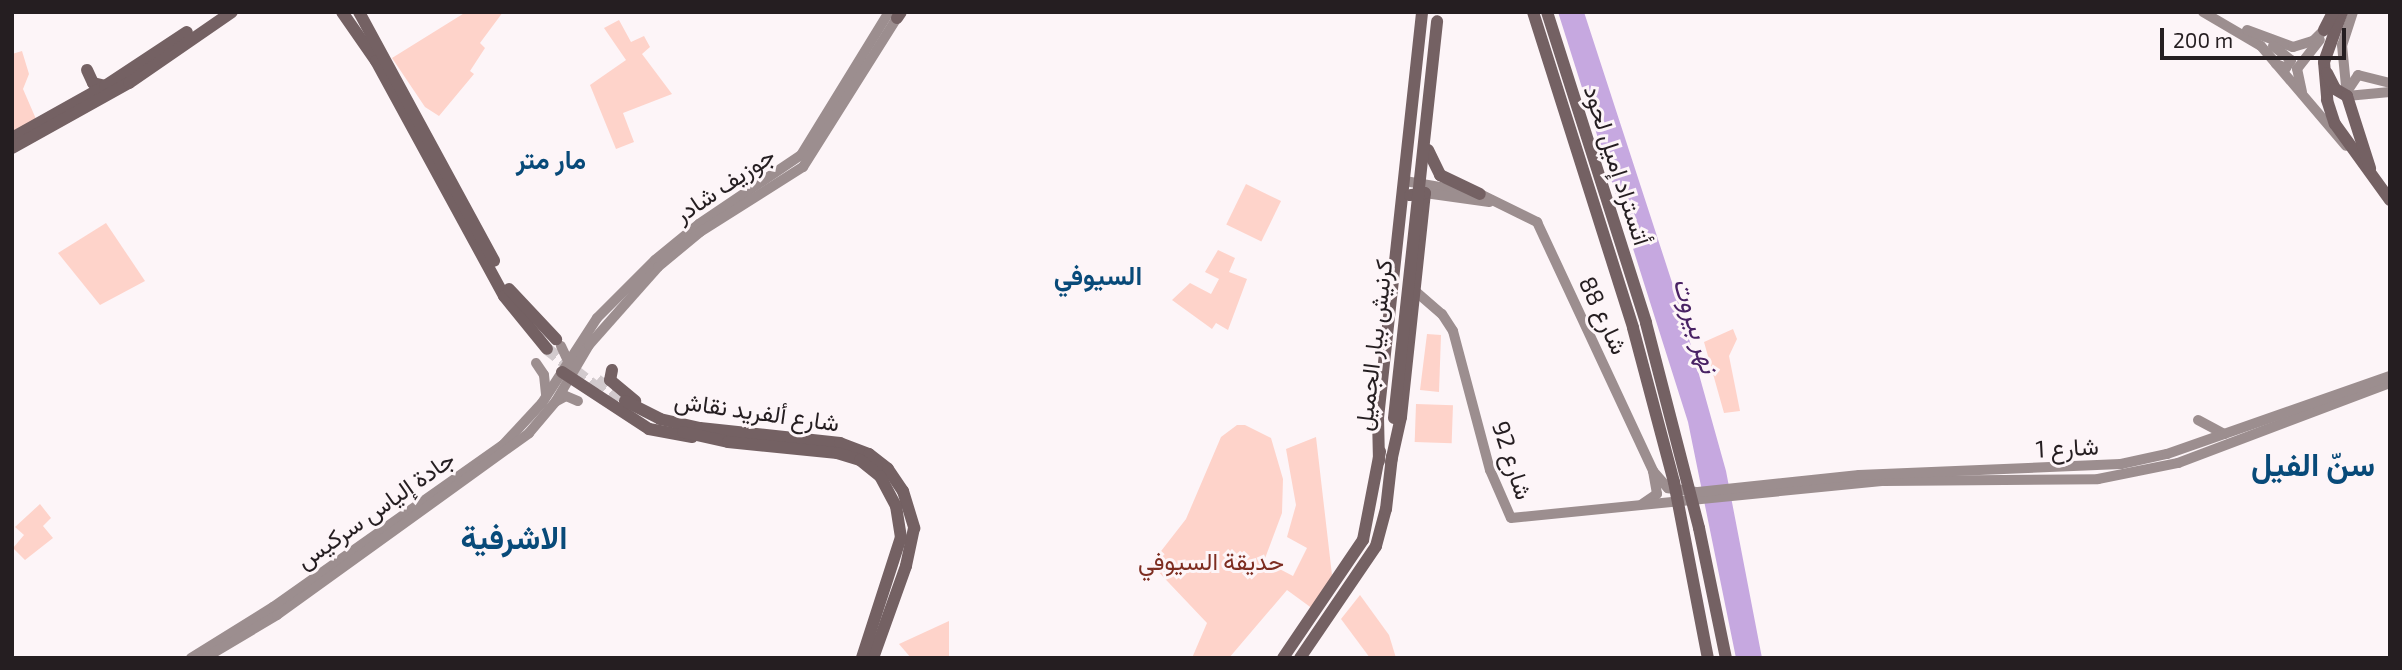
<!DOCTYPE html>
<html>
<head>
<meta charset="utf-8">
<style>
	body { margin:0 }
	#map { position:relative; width:2402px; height:670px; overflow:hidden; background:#fdf5f8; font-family:"Exo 2",Vazirmatn,sans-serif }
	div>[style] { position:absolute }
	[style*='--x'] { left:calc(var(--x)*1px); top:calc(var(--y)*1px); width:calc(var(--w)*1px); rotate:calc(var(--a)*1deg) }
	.green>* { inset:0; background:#fed3ca; transform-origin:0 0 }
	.water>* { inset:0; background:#c6a8e0 }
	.highway-tunnel>* { height:12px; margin-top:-6px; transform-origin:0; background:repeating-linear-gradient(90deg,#d2cacd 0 12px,transparent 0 18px) }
	.secondary>* { height:10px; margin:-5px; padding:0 5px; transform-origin:5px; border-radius:5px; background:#9c8e8f }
	.highway>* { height:12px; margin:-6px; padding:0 6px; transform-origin:6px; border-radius:6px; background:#746163 }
	.highway-bridge>* { height:12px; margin:-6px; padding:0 6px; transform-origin:6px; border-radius:6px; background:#746163 }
	span { translate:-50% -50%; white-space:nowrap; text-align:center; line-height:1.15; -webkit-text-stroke:6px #fdf5f8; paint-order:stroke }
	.street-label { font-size:24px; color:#251e21 }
	.park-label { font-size:24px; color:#7d2d21 }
	.neighbourhood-label { font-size:26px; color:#084a79; font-weight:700 }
	.water-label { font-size:26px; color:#492264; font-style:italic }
	.district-label { font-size:32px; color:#084a79; font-weight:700 }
	.frame { position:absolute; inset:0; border:14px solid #251e21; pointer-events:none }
	.scale { position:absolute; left:2160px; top:28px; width:186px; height:32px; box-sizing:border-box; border:4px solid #251e21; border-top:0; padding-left:9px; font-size:21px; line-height:24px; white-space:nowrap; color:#251e21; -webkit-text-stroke:5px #fdf5f8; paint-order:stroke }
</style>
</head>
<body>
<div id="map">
	<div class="green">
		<i style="clip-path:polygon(466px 12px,503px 12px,480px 43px,485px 48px,470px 71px,474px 74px,439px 116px,425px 107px,392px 58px)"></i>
		<i style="clip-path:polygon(619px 20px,631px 42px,644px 36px,650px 47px,642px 54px,672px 94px,623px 113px,634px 142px,616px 149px,590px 85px,626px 60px,604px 28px)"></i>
		<i style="clip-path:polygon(22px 51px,29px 74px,23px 89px,36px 119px,12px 132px,12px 54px)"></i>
		<i style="left:1246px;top:184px;width:39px;height:45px;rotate:26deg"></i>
		<i style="clip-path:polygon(106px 223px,145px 281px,100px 305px,58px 253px)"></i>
		<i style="clip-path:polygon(1218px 250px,1235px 258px,1229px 272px,1247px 279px,1228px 330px,1216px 323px,1212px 329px,1172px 300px,1190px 283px,1211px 294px,1219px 279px,1205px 272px)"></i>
		<i style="clip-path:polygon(1733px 329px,1737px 339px,1729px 356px,1740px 411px,1724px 413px,1704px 342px)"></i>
		<i style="clip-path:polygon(1427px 334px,1441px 335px,1439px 392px,1420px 390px)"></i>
		<i style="left:1416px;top:404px;width:37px;height:38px;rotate:2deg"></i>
		<i style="clip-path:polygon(1237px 425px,1245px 425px,1271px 438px,1283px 479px,1282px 513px,1264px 561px,1293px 576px,1307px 548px,1287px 537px,1296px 505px,1286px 449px,1316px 437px,1332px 575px,1313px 609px,1287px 590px,1229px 658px,1192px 658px,1207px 623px,1151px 564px,1186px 519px,1221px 437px)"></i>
		<i style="clip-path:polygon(40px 504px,51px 518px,43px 526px,53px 538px,25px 560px,13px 548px,24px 535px,15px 527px)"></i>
		<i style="clip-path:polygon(1360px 595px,1389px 635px,1396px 658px,1370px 658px,1341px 619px)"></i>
		<i style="clip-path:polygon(949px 621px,949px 658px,911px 658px,899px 644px)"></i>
	</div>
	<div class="water">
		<i style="clip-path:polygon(1558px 12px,1584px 12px,1681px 310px,1726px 471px,1762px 658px,1736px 658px,1688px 422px)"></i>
	</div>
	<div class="highway-tunnel">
		<i style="--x:547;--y:349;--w:70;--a:38"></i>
		<i style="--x:597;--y:380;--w:35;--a:37"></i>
	</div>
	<div class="secondary">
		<i style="--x:2203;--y:12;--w:67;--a:30.4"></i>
		<i style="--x:2261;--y:46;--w:131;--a:49.6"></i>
		<i style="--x:2353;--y:12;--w:35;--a:108"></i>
		<i style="--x:2342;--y:45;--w:51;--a:84.4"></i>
		<i style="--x:2347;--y:96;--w:43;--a:-5.3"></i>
		<i style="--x:2247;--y:30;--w:49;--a:20.3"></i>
		<i style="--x:2293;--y:47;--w:21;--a:-17"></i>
		<i style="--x:2313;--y:41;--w:16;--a:-45"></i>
		<i style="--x:2273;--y:46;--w:23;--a:38"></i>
		<i style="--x:2291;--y:60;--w:9;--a:122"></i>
		<i style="--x:2286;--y:68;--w:11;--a:-158"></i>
		<i style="--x:2348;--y:90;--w:18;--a:-56"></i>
		<i style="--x:2358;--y:75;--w:33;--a:14"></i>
		<i style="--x:2302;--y:92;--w:24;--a:-102"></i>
		<i style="--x:2297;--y:69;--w:37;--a:-52"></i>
		<i style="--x:1405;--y:181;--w:76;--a:9.8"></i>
		<i style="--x:1480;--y:194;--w:64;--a:26.2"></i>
		<i style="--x:1537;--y:222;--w:275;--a:65"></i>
		<i style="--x:1653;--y:471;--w:23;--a:80"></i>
		<i style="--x:1657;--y:494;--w:18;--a:146"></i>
		<i style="--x:1425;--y:193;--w:65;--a:8"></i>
		<i style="--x:1414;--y:290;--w:37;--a:41"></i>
		<i style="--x:1442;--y:314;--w:20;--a:57"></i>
		<i style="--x:1453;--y:331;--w:144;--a:75.1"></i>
		<i style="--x:1490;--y:470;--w:52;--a:66.4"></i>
		<i style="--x:1511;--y:518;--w:375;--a:-5.7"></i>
		<i style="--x:1884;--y:481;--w:214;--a:-0.5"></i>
		<i style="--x:2098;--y:479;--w:82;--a:-11.3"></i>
		<i style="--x:2178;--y:463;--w:227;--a:-20.7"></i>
		<i style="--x:561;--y:346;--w:19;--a:65"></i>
		<i style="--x:536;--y:363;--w:14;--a:56"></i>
		<i style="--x:544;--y:375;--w:20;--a:84"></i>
		<i style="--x:557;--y:401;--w:10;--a:-29"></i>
		<i style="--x:566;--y:396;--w:13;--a:23"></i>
		<i style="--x:2198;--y:420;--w:30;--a:28"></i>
		<i style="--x:1653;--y:471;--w:23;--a:49"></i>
		<i style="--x:1668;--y:488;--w:30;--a:8"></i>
		<i style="--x:1698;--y:492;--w:162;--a:-6"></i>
		<i style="--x:1859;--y:475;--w:262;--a:-2.4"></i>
		<i style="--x:2121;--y:464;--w:47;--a:-12.3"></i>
		<i style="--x:2167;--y:454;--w:236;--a:-19.3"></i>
		<i style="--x:191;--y:658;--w:97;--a:-31.9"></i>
		<i style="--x:273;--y:607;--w:281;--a:-35.2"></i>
		<i style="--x:503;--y:445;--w:57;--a:-47.1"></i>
		<i style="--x:542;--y:403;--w:101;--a:-57.1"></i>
		<i style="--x:597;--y:318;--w:82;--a:-45"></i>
		<i style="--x:655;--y:260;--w:57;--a:-39.3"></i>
		<i style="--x:699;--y:224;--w:123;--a:-34.1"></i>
		<i style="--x:801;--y:155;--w:168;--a:-58.4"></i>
		<i style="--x:205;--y:658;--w:84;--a:-30.8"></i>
		<i style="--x:277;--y:615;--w:311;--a:-35.8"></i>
		<i style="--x:529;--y:433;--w:42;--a:-49.8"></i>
		<i style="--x:556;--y:401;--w:65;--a:-59.5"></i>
		<i style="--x:589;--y:345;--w:104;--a:-48.5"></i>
		<i style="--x:658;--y:267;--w:55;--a:-39.8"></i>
		<i style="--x:700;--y:232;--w:122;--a:-32.3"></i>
		<i style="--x:803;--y:167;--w:176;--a:-57.8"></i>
	</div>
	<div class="highway">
		<i style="--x:342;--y:12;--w:60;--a:55.2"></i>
		<i style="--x:376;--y:61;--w:268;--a:61.4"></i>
		<i style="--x:504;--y:296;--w:68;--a:50.9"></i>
		<i style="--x:359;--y:12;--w:283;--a:61.5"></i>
		<i style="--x:1533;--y:12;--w:331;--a:72.4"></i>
		<i style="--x:1547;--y:12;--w:326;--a:72.3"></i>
		<i style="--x:2342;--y:12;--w:53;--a:109.8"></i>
		<i style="--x:2324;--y:62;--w:38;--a:85"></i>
		<i style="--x:2327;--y:100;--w:25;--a:72"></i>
		<i style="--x:2335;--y:124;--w:94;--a:54.1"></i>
		<i style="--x:897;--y:18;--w:7;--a:-56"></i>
		<i style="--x:2324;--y:30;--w:20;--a:-63"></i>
		<i style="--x:87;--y:70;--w:14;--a:65"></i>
		<i style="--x:93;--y:83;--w:12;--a:14"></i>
		<i style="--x:2327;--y:73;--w:18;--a:63"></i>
		<i style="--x:2335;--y:89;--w:14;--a:30"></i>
		<i style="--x:2347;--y:96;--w:76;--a:72.3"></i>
		<i style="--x:12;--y:138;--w:107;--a:-29.2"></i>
		<i style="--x:105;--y:86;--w:98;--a:-33.4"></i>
		<i style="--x:12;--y:148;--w:134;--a:-29.1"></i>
		<i style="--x:129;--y:83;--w:125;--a:-34.6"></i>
		<i style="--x:1428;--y:150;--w:28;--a:64"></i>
		<i style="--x:1440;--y:175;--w:44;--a:25.4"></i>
		<i style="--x:509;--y:289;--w:69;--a:46.8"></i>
		<i style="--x:612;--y:370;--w:10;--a:101"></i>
		<i style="--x:610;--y:380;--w:33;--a:40"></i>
		<i style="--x:562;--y:372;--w:104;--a:33.2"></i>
		<i style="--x:649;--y:429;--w:44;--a:10.5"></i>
		<i style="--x:625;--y:401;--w:39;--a:27"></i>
		<i style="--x:660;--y:419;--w:41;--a:12.7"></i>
		<i style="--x:700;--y:428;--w:141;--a:6.1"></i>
		<i style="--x:840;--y:443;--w:31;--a:21"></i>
		<i style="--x:869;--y:454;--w:24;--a:38"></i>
		<i style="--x:888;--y:469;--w:27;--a:56"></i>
		<i style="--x:903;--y:491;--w:39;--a:73"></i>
		<i style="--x:914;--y:528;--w:39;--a:102"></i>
		<i style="--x:906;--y:566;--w:98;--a:109.7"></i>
		<i style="--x:683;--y:432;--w:46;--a:12.5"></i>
		<i style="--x:728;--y:442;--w:110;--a:5.8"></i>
		<i style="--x:837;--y:453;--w:24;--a:17"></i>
		<i style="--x:860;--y:460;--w:26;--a:39"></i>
		<i style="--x:880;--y:476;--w:34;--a:62"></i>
		<i style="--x:896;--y:506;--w:31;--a:81"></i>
		<i style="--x:901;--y:537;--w:127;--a:107.9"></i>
		<i style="--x:1379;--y:461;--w:43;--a:-91.3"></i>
		<i style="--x:1378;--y:418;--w:408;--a:-83.8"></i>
		<i style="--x:1391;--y:462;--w:46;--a:-77.5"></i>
		<i style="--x:1401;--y:417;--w:225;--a:-83.9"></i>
		<i style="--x:1425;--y:193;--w:15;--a:172"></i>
		<i style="--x:1283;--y:658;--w:143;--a:-55.9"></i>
		<i style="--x:1363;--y:540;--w:90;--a:-79.1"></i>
		<i style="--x:1300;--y:658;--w:135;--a:-55.8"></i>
		<i style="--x:1376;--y:546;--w:38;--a:-75"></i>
		<i style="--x:1386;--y:509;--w:53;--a:-83.5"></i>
	</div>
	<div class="highway-bridge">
		<i style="--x:1646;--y:323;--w:212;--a:75.5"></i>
		<i style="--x:1699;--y:528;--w:133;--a:78.3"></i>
		<i style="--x:1633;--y:328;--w:159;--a:75.1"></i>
		<i style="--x:1674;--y:482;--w:179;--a:79.1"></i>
		<i style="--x:1394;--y:418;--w:399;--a:-83.8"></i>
	</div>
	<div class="street-label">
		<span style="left:1618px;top:165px;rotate:72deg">أتستراد إميل لحود</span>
		<span style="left:724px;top:184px;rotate:-34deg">جوزيف شادر</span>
		<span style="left:1604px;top:315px;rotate:65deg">شارع 88</span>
		<span style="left:1373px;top:345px;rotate:-83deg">كرنيش بيار الجميل</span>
		<span style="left:757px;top:411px;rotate:8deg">شارع ألفريد نقاش</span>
		<span style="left:2067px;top:447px;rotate:-3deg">شارع 1</span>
		<span style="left:1513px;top:460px;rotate:72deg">شارع 92</span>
		<span style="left:375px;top:509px;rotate:-35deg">جادة إلياس سركيس</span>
	</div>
	<div class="park-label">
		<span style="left:1211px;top:561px">حديقة السيوفي</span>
	</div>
	<div class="neighbourhood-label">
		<span style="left:551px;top:159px">مار متر</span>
		<span style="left:1098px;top:275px">السيوفي</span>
	</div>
	<div class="water-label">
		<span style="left:1697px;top:325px;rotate:73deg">نهر بيروت</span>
	</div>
	<div class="district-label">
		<span style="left:2313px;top:463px">سنّ الفيل</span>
		<span style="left:514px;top:536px">الاشرفية</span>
	</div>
	<div class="frame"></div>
	<div class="scale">200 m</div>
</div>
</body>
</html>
